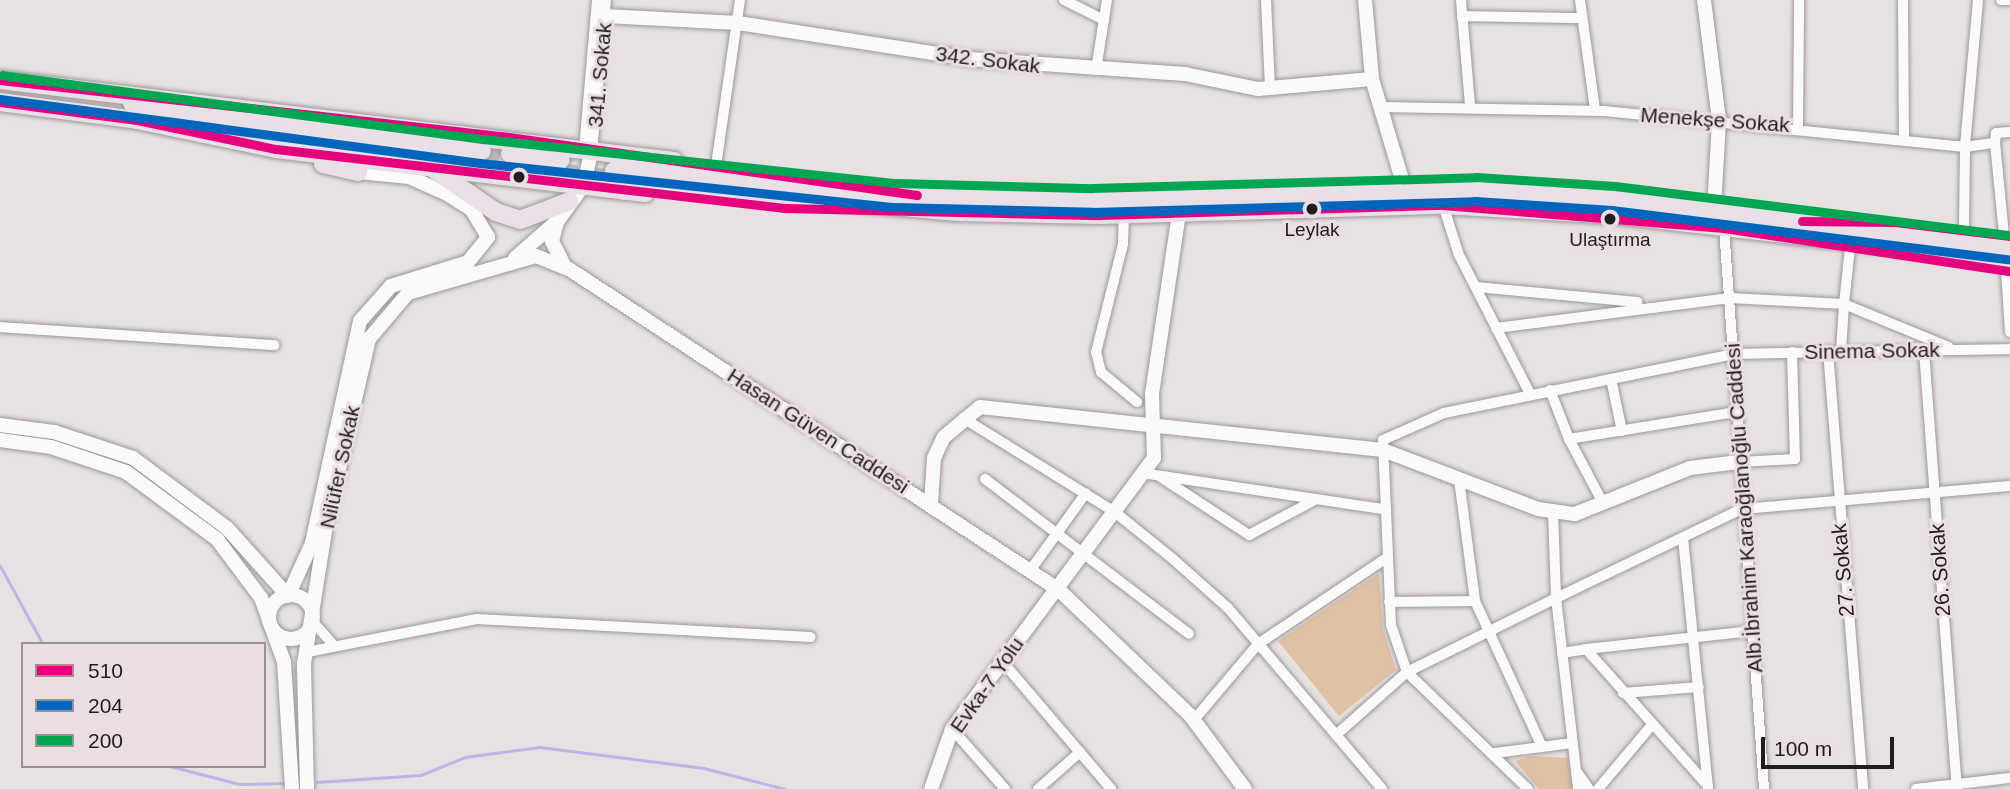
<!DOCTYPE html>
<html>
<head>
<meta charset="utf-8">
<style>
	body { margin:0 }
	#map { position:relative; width:2010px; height:789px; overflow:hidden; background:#e7e1e2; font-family:Arial,sans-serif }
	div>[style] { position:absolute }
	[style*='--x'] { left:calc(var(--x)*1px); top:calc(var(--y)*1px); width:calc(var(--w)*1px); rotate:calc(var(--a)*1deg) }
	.green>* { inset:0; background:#dfc1a3 }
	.stream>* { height:2.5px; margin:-1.25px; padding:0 1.25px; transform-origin:1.25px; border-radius:1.25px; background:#beb4e8 }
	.highway-tunnel>* { height:18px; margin-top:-9px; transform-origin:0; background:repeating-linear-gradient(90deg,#bfbabb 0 18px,transparent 0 27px) }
	.roads { filter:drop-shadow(0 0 2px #9c9798) drop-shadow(0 0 2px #9c9798) }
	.street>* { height:10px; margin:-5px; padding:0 5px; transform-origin:5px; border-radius:5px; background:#fbfafb }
	.secondary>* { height:14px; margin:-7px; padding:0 7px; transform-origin:7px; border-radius:7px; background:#fbfafb }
	.secondary>.ring { margin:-7px; padding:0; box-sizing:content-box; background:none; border:14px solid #fbfafb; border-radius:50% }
	.highway>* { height:18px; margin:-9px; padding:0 9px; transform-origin:9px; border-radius:9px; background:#e8dfe7 }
	.bus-1>* { height:9px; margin:-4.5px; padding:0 4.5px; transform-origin:4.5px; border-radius:4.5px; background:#e5007d }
	.bus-2>* { height:9px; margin:-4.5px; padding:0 4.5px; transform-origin:4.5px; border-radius:4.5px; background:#0065bd }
	.bus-3>* { height:9px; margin:-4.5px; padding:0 4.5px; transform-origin:4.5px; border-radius:4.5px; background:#00a651 }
	.dots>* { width:19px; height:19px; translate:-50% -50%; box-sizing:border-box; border:4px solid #eadee1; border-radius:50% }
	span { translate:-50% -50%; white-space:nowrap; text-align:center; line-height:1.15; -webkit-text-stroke:6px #eadee1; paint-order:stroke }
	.bus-label { font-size:19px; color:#211d1e }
	.street-label { font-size:21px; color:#211d1e }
	.legend { position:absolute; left:21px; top:642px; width:245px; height:126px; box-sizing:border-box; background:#eadee1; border:2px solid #9a9193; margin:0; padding:9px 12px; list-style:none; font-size:21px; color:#211d1e }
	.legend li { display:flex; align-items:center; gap:14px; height:35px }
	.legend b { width:35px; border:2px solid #9a9193 }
	.scale { position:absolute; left:1761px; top:737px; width:133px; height:32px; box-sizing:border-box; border:4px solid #211d1e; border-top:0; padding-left:9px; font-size:21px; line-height:24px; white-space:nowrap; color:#211d1e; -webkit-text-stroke:5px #eadee1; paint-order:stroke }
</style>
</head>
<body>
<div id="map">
	<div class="green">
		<i style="clip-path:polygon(1379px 573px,1383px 628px,1396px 670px,1339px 716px,1278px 641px)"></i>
		<i style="clip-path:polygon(1532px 756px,1568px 758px,1572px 789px,1539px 789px,1515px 761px)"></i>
	</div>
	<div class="stream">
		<i style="--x:0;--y:565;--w:90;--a:61.4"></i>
		<i style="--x:170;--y:766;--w:71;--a:14.6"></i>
		<i style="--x:239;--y:784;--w:46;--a:-1.2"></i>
		<i style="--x:317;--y:782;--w:104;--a:-3.9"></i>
		<i style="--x:421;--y:775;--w:48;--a:-22.2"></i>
		<i style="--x:465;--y:757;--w:76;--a:-7.6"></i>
		<i style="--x:540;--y:747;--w:165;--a:7.3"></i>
		<i style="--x:704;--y:768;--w:84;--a:14.5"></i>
	</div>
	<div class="highway-tunnel">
		<i style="--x:482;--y:151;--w:28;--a:6"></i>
		<i style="--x:559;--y:172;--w:71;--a:7.3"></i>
	</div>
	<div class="roads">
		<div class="street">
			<i style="--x:1064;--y:0;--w:45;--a:26.6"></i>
			<i style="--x:1266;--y:0;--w:88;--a:87.4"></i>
			<i style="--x:1461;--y:0;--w:106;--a:85.1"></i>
			<i style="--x:1580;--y:0;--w:111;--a:82.2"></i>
			<i style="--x:1903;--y:0;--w:140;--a:89.6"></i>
			<i style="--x:1978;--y:0;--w:148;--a:95.1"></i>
			<i style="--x:1965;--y:147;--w:30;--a:-8"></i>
			<i style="--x:1995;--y:143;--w:92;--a:84.4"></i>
			<i style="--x:2001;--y:0;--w:9;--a:0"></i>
			<i style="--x:1462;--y:16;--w:120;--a:1"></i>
			<i style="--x:1096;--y:70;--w:71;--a:-81.1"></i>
			<i style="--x:1381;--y:107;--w:223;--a:1"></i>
			<i style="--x:1604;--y:111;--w:363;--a:5.7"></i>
			<i style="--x:1965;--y:147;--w:84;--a:90.7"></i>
			<i style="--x:1798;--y:127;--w:127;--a:-89.5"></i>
			<i style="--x:1995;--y:143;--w:10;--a:-84"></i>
			<i style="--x:1996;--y:133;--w:14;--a:-4"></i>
			<i style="--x:584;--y:149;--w:150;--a:-85"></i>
			<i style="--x:592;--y:151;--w:152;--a:-84.7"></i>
			<i style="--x:716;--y:166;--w:168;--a:-81.8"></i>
			<i style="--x:1443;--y:205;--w:52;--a:72.3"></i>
			<i style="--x:1459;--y:255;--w:156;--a:62.9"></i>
			<i style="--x:1124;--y:214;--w:30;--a:92"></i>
			<i style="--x:1123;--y:244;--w:111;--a:104"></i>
			<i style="--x:1096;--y:352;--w:21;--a:76"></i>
			<i style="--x:1101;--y:372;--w:47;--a:39.8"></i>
			<i style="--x:1724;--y:228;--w:562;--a:85.92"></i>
			<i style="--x:2006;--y:270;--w:62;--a:86.3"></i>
			<i style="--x:1476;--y:287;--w:162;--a:5.3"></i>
			<i style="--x:0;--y:327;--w:275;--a:3.8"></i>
			<i style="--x:1496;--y:328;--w:236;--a:-7.3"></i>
			<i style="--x:1730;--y:298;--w:114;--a:3"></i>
			<i style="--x:1844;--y:304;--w:56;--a:-83.9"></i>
			<i style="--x:1828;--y:351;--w:439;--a:85.4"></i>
			<i style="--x:1841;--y:351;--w:47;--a:-86.3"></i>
			<i style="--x:1844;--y:304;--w:113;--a:22.3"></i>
			<i style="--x:1924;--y:351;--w:439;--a:85.7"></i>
			<i style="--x:1611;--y:379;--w:53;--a:78.1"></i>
			<i style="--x:1550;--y:390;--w:53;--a:68.8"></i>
			<i style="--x:963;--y:418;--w:180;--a:31.8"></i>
			<i style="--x:1116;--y:513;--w:73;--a:38.9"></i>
			<i style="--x:1173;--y:559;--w:74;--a:41.7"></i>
			<i style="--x:1228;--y:608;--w:238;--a:49.6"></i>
			<i style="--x:1739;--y:462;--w:56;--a:-3.1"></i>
			<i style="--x:1795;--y:459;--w:107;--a:-91.6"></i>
			<i style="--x:1142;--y:473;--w:245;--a:8.5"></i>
			<i style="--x:1159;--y:476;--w:108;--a:33.2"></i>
			<i style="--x:1249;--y:535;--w:72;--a:-28"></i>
			<i style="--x:985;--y:479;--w:256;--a:37.2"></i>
			<i style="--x:1459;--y:479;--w:123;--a:82.5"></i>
			<i style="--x:1475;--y:601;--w:161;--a:65.3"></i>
			<i style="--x:1603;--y:503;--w:72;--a:-118"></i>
			<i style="--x:1569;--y:439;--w:168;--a:-9.2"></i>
			<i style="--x:1553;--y:511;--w:87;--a:88"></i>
			<i style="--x:1556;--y:598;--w:206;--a:-25.6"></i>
			<i style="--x:1742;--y:509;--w:269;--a:-4.9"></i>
			<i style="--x:1683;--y:538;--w:252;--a:84.3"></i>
			<i style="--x:1029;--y:572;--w:97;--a:-54.2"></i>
			<i style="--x:1389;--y:602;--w:86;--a:-0.7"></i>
			<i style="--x:313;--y:622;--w:30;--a:48"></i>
			<i style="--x:1586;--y:649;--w:167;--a:-6.2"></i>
			<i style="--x:307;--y:652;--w:173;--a:-11"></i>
			<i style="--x:477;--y:619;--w:334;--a:3.1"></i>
			<i style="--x:1562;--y:653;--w:24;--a:-9"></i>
			<i style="--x:1586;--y:649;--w:183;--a:48.3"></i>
			<i style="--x:1001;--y:660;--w:170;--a:49.5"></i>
			<i style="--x:1623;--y:693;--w:76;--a:-4.5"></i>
			<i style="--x:1194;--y:720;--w:99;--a:-49.9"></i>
			<i style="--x:1258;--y:644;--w:153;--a:-33.8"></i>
			<i style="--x:952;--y:729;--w:80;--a:48.5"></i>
			<i style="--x:1336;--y:735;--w:95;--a:-41.6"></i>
			<i style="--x:1407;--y:672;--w:50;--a:-108.8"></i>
			<i style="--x:1391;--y:625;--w:185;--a:-92.5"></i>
			<i style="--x:1383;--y:440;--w:67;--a:-23.9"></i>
			<i style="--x:1444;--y:413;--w:296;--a:-11.5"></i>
			<i style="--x:1734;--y:354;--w:276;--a:-1"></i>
			<i style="--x:1495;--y:753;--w:78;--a:-7.4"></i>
			<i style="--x:1577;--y:772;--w:21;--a:55"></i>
			<i style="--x:1038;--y:789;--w:56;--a:-41.4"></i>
			<i style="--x:1528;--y:789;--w:168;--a:-136"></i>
			<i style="--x:1407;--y:672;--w:166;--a:-26.4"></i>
			<i style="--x:1556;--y:598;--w:192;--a:83.4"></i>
			<i style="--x:1598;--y:789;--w:82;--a:-49.9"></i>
			<i style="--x:1916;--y:789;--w:95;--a:-6.7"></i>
		</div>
		<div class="secondary">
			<i style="--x:1365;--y:0;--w:79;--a:84.9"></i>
			<i style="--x:1372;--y:79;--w:116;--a:73.4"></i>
			<i style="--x:1704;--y:0;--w:121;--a:82.9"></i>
			<i style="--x:1719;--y:120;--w:90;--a:93.2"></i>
			<i style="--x:605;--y:16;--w:133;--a:3"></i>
			<i style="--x:738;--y:23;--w:235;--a:8.8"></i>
			<i style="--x:970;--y:59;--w:216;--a:4"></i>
			<i style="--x:1185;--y:74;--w:75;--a:11.6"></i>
			<i style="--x:1258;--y:89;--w:114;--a:-5"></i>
			<i style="--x:515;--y:258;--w:53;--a:-41.2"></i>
			<i style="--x:563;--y:263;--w:25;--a:-117"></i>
			<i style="--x:552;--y:241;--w:20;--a:-75"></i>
			<i style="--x:557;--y:222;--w:44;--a:-54.2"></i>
			<i style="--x:583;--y:186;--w:36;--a:-76"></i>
			<i style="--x:0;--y:425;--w:54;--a:7.4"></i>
			<i style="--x:54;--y:432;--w:83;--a:18.2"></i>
			<i style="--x:133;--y:458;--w:117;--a:36.7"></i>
			<i style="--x:227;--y:528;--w:91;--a:48.1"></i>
			<i style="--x:0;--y:440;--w:51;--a:7.8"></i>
			<i style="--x:51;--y:447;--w:79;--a:18.4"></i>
			<i style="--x:126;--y:472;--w:113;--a:36.4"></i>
			<i style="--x:217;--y:539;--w:74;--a:53.3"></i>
			<i style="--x:261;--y:598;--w:68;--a:70.2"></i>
			<i style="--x:284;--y:662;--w:127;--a:86.4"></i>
			<i style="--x:931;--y:503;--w:45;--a:-86.2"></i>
			<i style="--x:934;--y:458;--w:23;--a:-65"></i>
			<i style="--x:944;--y:437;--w:47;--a:-39.8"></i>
			<i style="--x:980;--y:407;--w:405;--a:6.1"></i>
			<i style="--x:1383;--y:450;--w:166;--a:20.8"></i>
			<i style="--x:1538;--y:509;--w:37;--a:8"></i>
			<i style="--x:1575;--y:514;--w:124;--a:-21.8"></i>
			<i style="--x:1690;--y:468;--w:49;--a:-7"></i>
			<i class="ring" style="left:269px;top:595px;width:30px;height:30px"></i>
			<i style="--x:288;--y:596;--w:58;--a:-65.6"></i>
			<i style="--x:312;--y:543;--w:227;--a:-77.8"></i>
			<i style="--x:360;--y:321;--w:47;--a:-48.5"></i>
			<i style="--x:391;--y:286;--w:81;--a:-17.3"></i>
			<i style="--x:468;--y:262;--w:32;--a:-51"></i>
			<i style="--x:488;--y:237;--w:33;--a:-121"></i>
			<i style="--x:471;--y:209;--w:31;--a:-148"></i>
			<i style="--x:445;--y:193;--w:39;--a:-156"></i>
			<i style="--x:409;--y:177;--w:51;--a:-174.4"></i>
			<i style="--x:307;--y:789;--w:125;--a:-91.4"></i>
			<i style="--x:304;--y:664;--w:141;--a:-81"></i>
			<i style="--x:326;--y:525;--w:191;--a:-77"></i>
			<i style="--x:369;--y:339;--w:60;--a:-49.7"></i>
			<i style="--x:408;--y:293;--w:133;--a:-16.1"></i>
			<i style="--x:536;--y:256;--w:35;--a:22"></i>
			<i style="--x:569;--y:269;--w:586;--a:33.23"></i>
			<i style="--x:1059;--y:590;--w:181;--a:43.7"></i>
			<i style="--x:1190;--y:715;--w:92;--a:53.4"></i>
			<i style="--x:931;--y:789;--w:64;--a:-70.7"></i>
			<i style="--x:952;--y:729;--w:338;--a:-53.3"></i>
			<i style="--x:1154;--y:458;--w:64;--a:-91.8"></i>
			<i style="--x:1152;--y:394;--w:183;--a:-81.5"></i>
		</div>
		<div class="highway">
			<i style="--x:0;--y:80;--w:679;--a:6.85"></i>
			<i style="--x:0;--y:102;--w:148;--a:7.4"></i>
			<i style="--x:132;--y:103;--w:353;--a:7.8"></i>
			<i style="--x:137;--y:120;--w:142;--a:11.8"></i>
			<i style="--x:276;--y:149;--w:372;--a:6.8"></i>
			<i style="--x:227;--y:130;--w:210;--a:7.1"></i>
			<i style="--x:510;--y:154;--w:51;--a:6.7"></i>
			<i style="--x:323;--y:164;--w:36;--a:13"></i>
			<i style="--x:631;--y:169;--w:265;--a:5.6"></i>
			<i style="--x:895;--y:195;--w:197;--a:1.5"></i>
			<i style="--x:1092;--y:200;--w:383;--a:-1.6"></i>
			<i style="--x:1475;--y:189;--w:138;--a:3.7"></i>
			<i style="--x:1613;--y:198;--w:400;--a:7"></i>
			<i style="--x:436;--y:171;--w:73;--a:34.3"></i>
			<i style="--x:496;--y:212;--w:25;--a:18"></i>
			<i style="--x:520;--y:220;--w:53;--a:-20.8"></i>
			<i style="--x:629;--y:181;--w:329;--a:5.4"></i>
			<i style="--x:957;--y:212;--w:143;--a:1.2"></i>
			<i style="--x:1100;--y:215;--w:343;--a:-1.7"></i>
			<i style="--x:1443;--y:205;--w:175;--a:3.3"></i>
			<i style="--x:1618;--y:215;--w:395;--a:6.5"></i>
			<i style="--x:624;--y:191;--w:22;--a:-117"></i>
			<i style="--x:614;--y:171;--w:24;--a:-35"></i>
		</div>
	</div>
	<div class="bus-1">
		<i style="--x:0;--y:80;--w:512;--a:6.39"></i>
		<i style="--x:509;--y:137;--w:412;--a:8.1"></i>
		<i style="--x:0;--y:102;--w:138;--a:7.5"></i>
		<i style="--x:137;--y:120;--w:142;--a:11.8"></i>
		<i style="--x:276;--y:149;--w:511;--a:6.62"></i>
		<i style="--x:784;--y:208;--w:316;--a:1.3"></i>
		<i style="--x:1100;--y:215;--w:343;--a:-1.7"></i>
		<i style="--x:1443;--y:205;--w:282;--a:4.7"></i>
		<i style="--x:1724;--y:228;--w:289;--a:8.6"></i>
		<i style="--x:1802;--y:221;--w:93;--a:0.6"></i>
		<i style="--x:1895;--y:222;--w:116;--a:6.9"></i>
	</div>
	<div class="bus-2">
		<i style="--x:0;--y:99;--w:484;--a:7.6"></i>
		<i style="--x:480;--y:163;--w:416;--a:6.1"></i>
		<i style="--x:894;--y:207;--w:198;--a:1.4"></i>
		<i style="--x:1092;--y:212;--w:383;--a:-1.6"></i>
		<i style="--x:1475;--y:201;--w:137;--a:3.8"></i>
		<i style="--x:1612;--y:210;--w:399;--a:7.1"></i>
	</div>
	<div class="bus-3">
		<i style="--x:2;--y:75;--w:485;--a:7.6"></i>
		<i style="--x:483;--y:139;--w:415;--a:6.1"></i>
		<i style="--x:896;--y:183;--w:196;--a:1.5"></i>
		<i style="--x:1092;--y:188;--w:384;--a:-1.6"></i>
		<i style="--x:1476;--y:177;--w:139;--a:3.7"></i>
		<i style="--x:1615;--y:186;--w:398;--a:7.1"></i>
	</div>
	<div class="dots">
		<i style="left:519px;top:177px;background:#211d1e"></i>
		<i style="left:1312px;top:209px;background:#211d1e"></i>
		<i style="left:1610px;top:219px;background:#211d1e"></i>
	</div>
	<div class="bus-label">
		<span style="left:1312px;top:230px">Leylak</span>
		<span style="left:1610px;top:240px">Ulaştırma</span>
	</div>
	<div class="street-label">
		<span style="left:988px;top:60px;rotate:7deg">342. Sokak</span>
		<span style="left:600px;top:75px;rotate:-85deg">341. Sokak</span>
		<span style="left:1715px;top:120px;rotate:4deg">Menekşe Sokak</span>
		<span style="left:1872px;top:351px;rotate:-1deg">Sinema Sokak</span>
		<span style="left:818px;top:431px;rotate:33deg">Hasan Güven Caddesi</span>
		<span style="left:340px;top:467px;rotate:-78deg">Nilüfer Sokak</span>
		<span style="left:1744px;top:508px;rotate:-94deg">Alb.İbrahim Karaoğlanoğlu Caddesi</span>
		<span style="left:1843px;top:570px;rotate:-95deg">27. Sokak</span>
		<span style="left:1940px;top:570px;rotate:-94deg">26. Sokak</span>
		<span style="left:987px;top:685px;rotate:-55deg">Evka-7 Yolu</span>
	</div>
	<ul class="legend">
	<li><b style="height:9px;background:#e5007d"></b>510</li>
	<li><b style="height:9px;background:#0065bd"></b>204</li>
	<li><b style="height:9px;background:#00a651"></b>200</li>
	</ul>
	<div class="scale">100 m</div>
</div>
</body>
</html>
